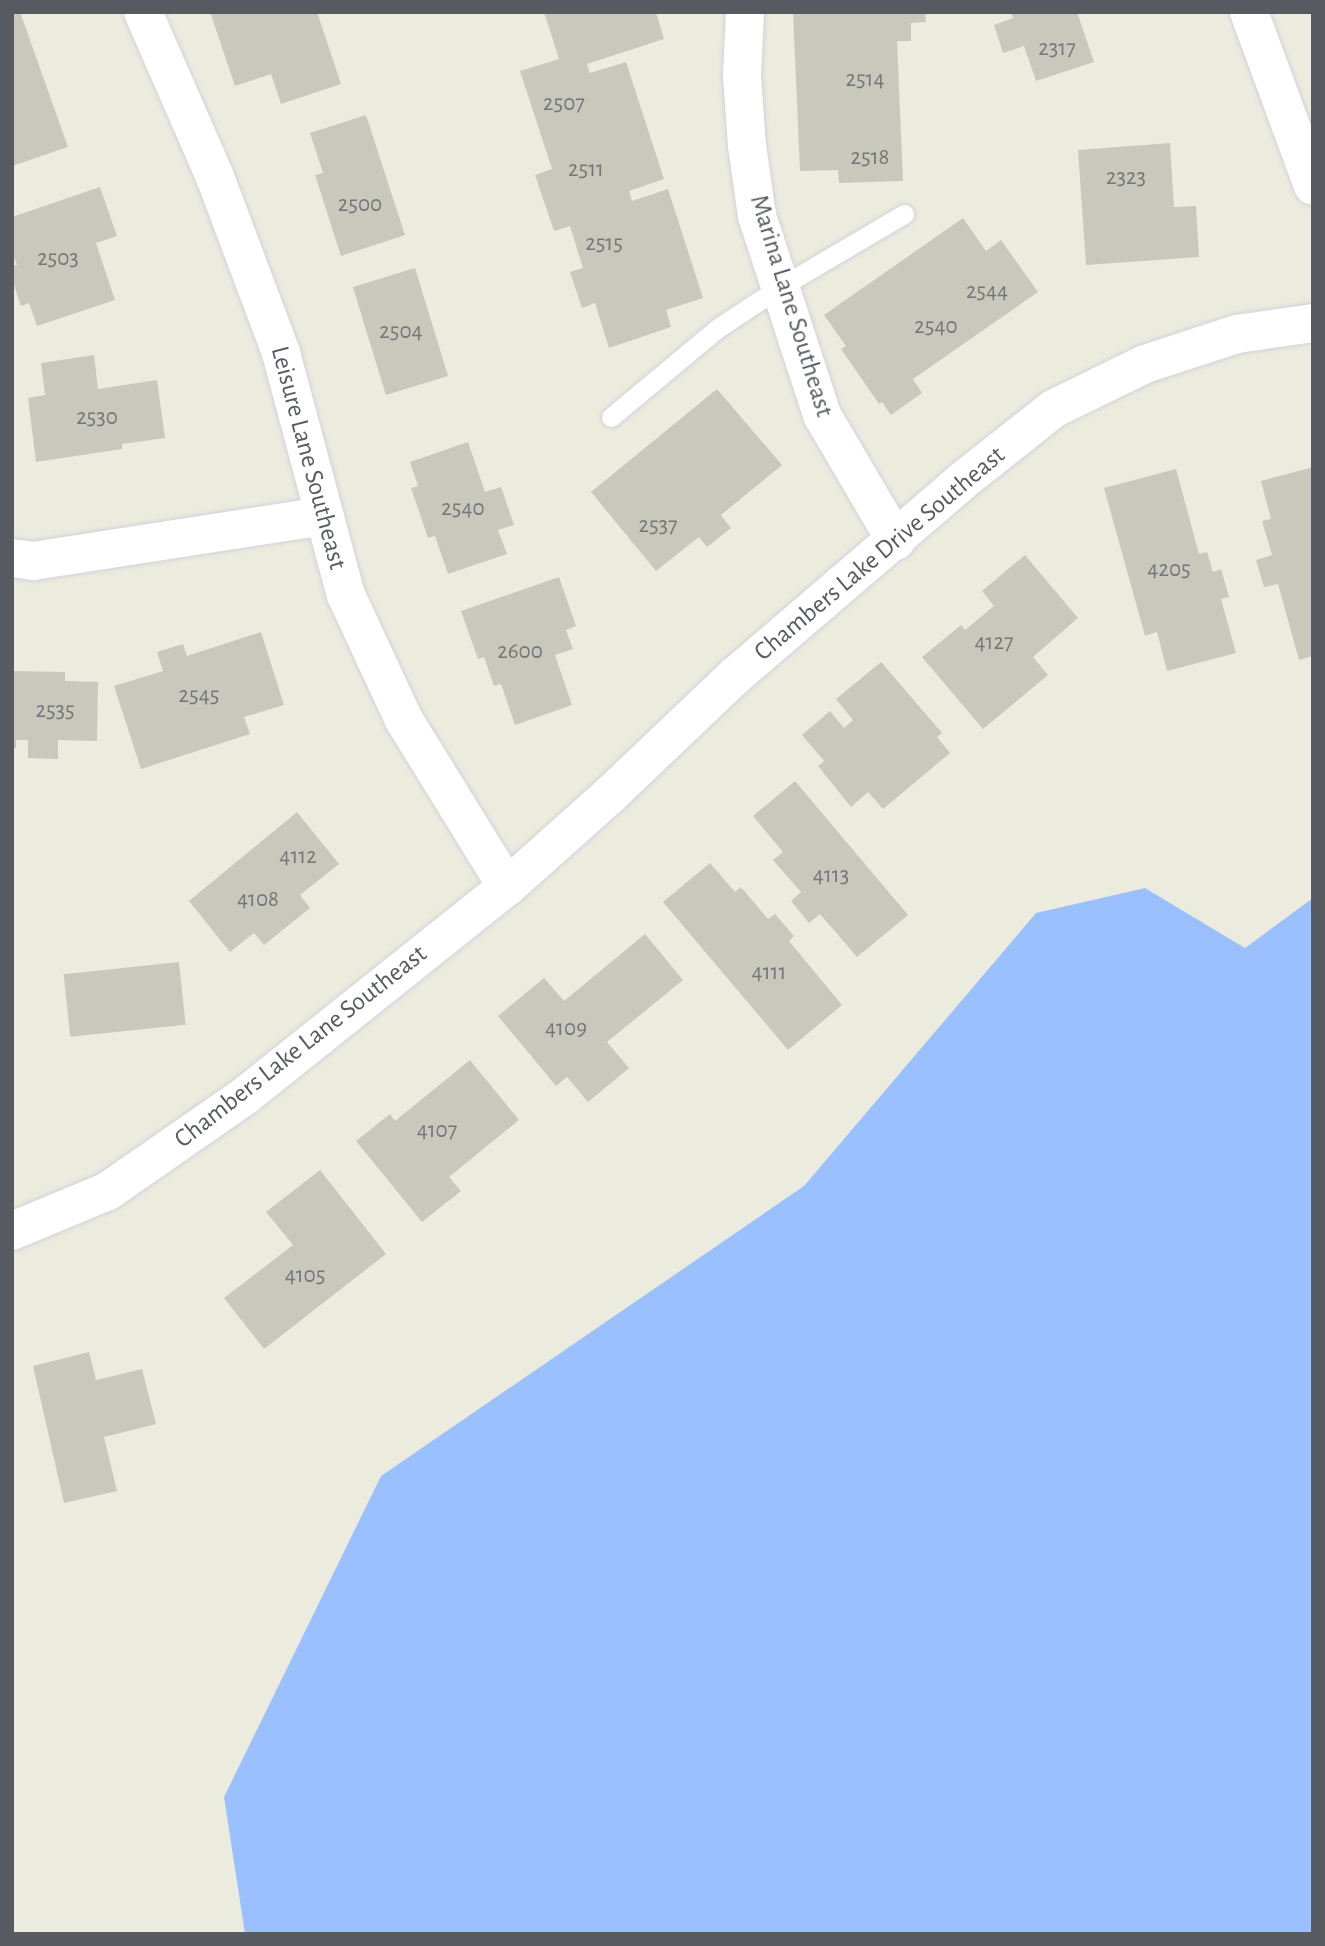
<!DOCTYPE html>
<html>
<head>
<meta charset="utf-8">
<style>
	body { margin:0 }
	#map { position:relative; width:1325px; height:1946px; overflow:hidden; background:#ececde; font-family:"Alegreya Sans",sans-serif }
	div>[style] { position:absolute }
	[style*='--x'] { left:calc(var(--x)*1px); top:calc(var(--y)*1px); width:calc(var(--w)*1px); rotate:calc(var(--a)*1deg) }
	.water>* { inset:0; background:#9bc0ff }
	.building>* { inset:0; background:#c9c8bd; transform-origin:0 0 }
	.roads { filter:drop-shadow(0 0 2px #d1d2da) drop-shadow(0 0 2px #d1d2da) }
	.lane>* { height:19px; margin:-9.5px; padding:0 9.5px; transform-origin:9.5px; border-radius:9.5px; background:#fff }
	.street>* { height:38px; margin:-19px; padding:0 19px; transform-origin:19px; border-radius:19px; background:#fff }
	span { translate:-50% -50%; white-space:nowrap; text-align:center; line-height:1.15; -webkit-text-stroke:7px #fff; paint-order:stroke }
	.number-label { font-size:23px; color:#747678 }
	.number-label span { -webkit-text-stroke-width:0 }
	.street-label { font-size:26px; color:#575a61 }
	.frame { position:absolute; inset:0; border:14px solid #575a61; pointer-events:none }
</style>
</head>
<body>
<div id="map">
	<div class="water">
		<i style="clip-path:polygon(1145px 888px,1245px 948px,1313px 898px,1313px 1934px,245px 1934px,224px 1797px,381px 1476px,804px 1186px,1036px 913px)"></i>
	</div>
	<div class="building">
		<i style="clip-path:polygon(12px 12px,20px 12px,68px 147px,12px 166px)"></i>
		<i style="clip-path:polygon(210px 12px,317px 12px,341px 84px,281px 104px,271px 74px,235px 86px)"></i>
		<i style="clip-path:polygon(544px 12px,656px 12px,664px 39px,587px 64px,590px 73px,626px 62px,664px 179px,629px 191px,632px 201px,668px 189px,703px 298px,666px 310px,671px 327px,609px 348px,595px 303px,582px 308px,570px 272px,583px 268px,570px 226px,554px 231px,535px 175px,552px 169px,520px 71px,559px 59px)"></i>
		<i style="clip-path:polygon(793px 12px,925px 12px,926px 22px,911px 23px,911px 41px,897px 41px,903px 181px,839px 183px,838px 170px,800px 171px)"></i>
		<i style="clip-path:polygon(1011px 12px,1077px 12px,1094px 62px,1036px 81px,1024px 46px,1003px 53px,994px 25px,1013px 18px)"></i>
		<i style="clip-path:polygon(366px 115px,405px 235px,341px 256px,315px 175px,323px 173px,310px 133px)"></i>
		<i style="clip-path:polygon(1170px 143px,1174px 207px,1196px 206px,1199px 257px,1086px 265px,1078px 150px)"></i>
		<i style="clip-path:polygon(100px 187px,117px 236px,96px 243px,115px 300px,37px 326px,29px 303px,21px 306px,12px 279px,12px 266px,17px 265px,12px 252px,12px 217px)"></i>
		<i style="clip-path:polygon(963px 218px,986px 251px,1001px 240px,1038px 292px,913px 379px,922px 393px,891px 415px,882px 402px,879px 404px,841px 349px,846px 346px,824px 315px)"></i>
		<i style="left:415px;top:268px;width:113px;height:65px;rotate:73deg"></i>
		<i style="clip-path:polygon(94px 355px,98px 389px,157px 380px,165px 438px,122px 444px,122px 449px,36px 462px,28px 398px,45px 395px,41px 363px)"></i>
		<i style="clip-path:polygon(717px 389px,782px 465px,721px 515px,731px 528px,707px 547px,699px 537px,656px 571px,591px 492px)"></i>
		<i style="clip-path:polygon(468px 442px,485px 492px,501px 487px,514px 525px,498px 530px,507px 554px,448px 574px,435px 536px,428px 538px,411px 488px,418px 486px,410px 462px)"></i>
		<i style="clip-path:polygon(1313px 467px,1313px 656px,1299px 660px,1278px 584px,1264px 587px,1256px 560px,1272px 555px,1262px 521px,1271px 519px,1261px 481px)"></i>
		<i style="clip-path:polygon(1176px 469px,1199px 554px,1207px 552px,1213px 572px,1221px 569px,1229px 597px,1221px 599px,1236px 653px,1167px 671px,1157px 632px,1145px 636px,1104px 488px)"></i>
		<i style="clip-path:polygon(1025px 555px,1078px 618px,1033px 657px,1048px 675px,983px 729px,922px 657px,961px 625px,965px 630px,994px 606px,982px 591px)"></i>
		<i style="clip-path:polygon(559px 577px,576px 626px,566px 630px,573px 649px,555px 655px,572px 705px,515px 725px,501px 684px,494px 686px,484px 657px,478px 659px,461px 611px)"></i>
		<i style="clip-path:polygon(261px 632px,284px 705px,244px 717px,250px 734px,141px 769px,114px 686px,163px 671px,157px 652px,183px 644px,187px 656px)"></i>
		<i style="clip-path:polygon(881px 662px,942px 733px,937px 737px,950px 753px,883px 809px,868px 792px,851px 807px,818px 766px,824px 761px,802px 735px,830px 711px,844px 728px,853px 720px,836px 699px)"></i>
		<i style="clip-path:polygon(12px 671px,65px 672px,65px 681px,98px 682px,97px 741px,58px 740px,58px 759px,28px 758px,28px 740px,16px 740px,16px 748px,12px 748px)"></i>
		<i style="clip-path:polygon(795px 781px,908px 915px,857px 957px,820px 914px,809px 923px,791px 901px,801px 892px,773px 860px,783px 852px,753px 816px)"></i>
		<i style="clip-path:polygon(297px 812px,339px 864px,300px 895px,310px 908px,264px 945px,254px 933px,230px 952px,189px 901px)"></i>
		<i style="clip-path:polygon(710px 863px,735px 892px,741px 887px,768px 919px,775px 914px,794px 936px,789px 941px,842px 1005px,788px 1050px,663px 902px)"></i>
		<i style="clip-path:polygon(645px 934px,683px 980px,607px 1042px,629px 1068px,588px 1102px,567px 1077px,556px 1086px,498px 1016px,544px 978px,564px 1001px)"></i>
		<i style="left:179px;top:962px;width:63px;height:116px;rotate:84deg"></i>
		<i style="clip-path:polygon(470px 1060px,519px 1120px,449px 1177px,461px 1191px,422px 1222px,356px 1141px,390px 1114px,395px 1121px)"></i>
		<i style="clip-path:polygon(320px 1170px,386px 1254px,264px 1349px,224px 1298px,293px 1245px,266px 1212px)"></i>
		<i style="clip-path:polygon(89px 1352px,96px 1380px,142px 1369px,156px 1424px,104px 1437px,117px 1491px,64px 1503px,33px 1366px)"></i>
	</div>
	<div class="roads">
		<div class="lane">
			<i style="--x:611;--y:417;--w:139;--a:-39.8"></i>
			<i style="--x:718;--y:328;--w:74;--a:-33.5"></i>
			<i style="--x:780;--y:287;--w:144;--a:-30.5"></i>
		</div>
		<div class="street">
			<i style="--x:143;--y:12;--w:180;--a:66.4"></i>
			<i style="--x:215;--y:177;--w:188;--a:69.4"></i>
			<i style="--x:281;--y:353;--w:251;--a:75"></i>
			<i style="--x:346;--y:595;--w:138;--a:65.1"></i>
			<i style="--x:404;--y:720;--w:196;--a:58.3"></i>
			<i style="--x:745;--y:12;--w:64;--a:92.7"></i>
			<i style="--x:742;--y:76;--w:69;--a:85.9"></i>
			<i style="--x:747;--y:145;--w:72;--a:82"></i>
			<i style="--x:757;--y:216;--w:209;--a:71.9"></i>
			<i style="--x:822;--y:415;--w:146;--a:59.6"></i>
			<i style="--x:1249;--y:12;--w:185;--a:69.8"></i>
			<i style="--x:12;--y:558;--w:21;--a:8"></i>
			<i style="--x:33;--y:561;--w:295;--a:-8.8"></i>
			<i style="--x:12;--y:1231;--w:104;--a:-22.6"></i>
			<i style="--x:108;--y:1191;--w:168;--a:-34.8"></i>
			<i style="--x:246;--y:1095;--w:334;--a:-38.6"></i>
			<i style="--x:507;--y:887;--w:140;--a:-41.8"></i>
			<i style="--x:611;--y:794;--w:171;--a:-43.6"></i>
			<i style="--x:735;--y:676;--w:298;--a:-40.6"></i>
			<i style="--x:961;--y:482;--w:117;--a:-38.4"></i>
			<i style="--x:1053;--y:409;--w:102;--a:-26.1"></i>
			<i style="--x:1145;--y:364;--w:97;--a:-18.1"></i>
			<i style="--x:1237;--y:334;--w:77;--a:-8.2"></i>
		</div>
	</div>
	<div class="number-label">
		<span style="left:1057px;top:49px">2317</span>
		<span style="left:865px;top:80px">2514</span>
		<span style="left:564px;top:104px">2507</span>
		<span style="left:870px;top:158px">2518</span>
		<span style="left:586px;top:170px">2511</span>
		<span style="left:1126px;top:178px">2323</span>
		<span style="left:360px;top:205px">2500</span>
		<span style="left:604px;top:244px">2515</span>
		<span style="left:58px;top:259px">2503</span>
		<span style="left:987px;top:292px">2544</span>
		<span style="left:936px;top:327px">2540</span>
		<span style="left:401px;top:332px">2504</span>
		<span style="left:97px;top:418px">2530</span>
		<span style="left:463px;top:509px">2540</span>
		<span style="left:658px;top:526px">2537</span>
		<span style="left:1169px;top:570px">4205</span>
		<span style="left:994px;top:643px">4127</span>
		<span style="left:520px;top:652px">2600</span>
		<span style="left:199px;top:696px">2545</span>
		<span style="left:55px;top:711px">2535</span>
		<span style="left:298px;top:857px">4112</span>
		<span style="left:831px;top:876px">4113</span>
		<span style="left:258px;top:900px">4108</span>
		<span style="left:769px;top:973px">4111</span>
		<span style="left:566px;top:1029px">4109</span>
		<span style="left:437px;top:1131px">4107</span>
		<span style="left:305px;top:1276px">4105</span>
	</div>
	<div class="street-label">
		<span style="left:791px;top:306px;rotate:73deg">Marina Lane Southeast</span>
		<span style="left:308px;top:458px;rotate:75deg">Leisure Lane Southeast</span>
		<span style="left:880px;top:554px;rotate:-40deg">Chambers Lake Drive Southeast</span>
		<span style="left:301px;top:1047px;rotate:-38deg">Chambers Lake Lane Southeast</span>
	</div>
	<div class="frame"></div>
</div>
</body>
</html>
